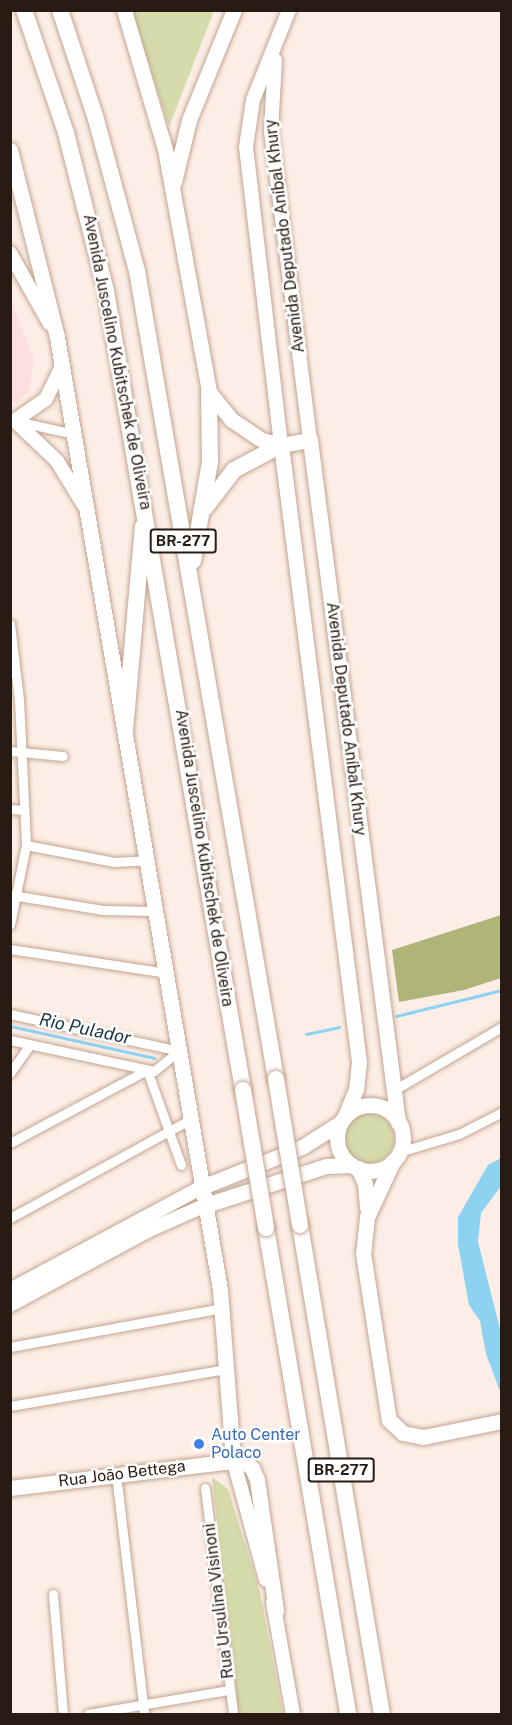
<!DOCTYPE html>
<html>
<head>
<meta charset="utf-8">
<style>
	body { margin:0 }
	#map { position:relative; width:512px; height:1725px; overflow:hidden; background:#fceee6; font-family:"Public Sans",sans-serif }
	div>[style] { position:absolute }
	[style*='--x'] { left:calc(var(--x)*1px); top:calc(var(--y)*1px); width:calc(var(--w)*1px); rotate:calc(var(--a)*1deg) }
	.industrial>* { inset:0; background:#fbe0dd }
	.green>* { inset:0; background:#d6dbac }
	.round { border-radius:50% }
	.forest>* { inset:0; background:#afb578 }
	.water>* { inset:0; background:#8dd2f0 }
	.stream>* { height:3px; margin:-1.5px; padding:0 1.5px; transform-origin:1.5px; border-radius:1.5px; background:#8dd2f0 }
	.roads { filter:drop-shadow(0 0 2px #c3a490) drop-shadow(0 0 2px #c3a490) }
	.street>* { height:9px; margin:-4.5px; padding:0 4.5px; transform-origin:4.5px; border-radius:4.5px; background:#fff }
	.secondary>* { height:14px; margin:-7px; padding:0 7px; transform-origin:7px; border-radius:7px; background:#fff }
	.primary>* { height:15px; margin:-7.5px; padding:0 7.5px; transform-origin:7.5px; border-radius:7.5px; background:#fff }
	.primary>.ring { margin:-7.5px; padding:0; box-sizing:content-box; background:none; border:15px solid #fff; border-radius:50% }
	.highway>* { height:16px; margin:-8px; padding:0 8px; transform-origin:8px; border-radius:8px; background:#fff }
	.bridges { filter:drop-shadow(0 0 2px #c3a490) drop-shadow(0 0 2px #c3a490) }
	.highway-bridge>* { height:16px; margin:-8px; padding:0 8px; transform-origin:8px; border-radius:8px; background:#fff }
	.dots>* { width:16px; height:16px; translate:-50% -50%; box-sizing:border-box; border:3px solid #fff; border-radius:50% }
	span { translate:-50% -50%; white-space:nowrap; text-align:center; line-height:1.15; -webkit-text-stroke:5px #fff; paint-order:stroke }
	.shield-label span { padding:2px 4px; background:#fff; border:2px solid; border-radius:4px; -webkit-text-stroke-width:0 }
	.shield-label { font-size:15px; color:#271b14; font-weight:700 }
	.street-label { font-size:16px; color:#271b14 }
	.shop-label { font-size:16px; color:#366cbe }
	.left { translate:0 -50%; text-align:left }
	.water-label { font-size:18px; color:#153643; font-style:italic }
	.frame { position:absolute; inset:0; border:12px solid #271b14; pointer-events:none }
</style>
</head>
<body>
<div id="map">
	<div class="industrial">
		<i style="clip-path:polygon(11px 301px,34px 359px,30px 389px,17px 403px,11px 403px)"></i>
	</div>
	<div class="green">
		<i style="clip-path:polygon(132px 11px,214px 11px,169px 127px)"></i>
		<i class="round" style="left:344px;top:1113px;width:50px;height:50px"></i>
		<i style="clip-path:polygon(212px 1477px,228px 1489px,260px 1592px,283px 1714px,239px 1714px)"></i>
	</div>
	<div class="forest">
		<i style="clip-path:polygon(501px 915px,501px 978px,464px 990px,399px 1002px,392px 950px)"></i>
	</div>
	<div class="water">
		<i style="clip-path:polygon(501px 1158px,501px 1186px,481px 1213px,478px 1242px,501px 1333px,501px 1394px,486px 1354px,480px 1321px,469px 1305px,458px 1244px,458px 1217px,488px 1165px)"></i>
	</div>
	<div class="stream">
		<i style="--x:396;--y:1016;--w:109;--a:-13.8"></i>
		<i style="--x:10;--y:1026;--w:148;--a:12.5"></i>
		<i style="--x:306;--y:1034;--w:34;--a:-12"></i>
	</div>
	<div class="roads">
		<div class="street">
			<i style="--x:16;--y:421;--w:59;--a:12.6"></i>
			<i style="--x:10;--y:624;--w:77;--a:83.2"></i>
			<i style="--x:19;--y:700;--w:145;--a:87.2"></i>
			<i style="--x:26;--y:845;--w:81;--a:101.4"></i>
			<i style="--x:10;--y:751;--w:53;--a:5.4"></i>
			<i style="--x:10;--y:809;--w:14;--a:4"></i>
			<i style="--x:26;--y:845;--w:90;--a:10.9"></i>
			<i style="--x:114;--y:862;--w:33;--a:-3"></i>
			<i style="--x:12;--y:895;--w:92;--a:9.4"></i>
			<i style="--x:103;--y:910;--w:52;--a:1.1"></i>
			<i style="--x:10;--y:949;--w:158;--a:8.7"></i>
			<i style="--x:10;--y:1014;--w:173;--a:12.3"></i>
			<i style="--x:10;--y:1040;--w:147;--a:12.1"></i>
			<i style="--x:154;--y:1071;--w:32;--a:-39"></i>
			<i style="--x:10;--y:1073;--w:35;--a:-55"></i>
			<i style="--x:394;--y:1090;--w:125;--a:-30.3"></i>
			<i style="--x:10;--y:1143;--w:155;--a:-28.1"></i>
			<i style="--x:147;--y:1070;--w:101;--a:70.3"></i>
			<i style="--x:399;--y:1152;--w:63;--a:-16.7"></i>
			<i style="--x:459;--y:1134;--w:48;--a:-27.1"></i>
			<i style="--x:10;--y:1218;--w:206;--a:-28.7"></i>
			<i style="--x:10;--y:1347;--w:216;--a:-10.4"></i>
			<i style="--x:10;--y:1406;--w:220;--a:-9.7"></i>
			<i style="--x:116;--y:1474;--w:242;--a:83.3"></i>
			<i style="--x:205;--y:1488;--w:228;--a:82.9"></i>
			<i style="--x:53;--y:1594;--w:120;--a:85.2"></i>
			<i style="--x:88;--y:1714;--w:143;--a:-9.7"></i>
		</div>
		<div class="secondary">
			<i style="--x:275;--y:60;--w:71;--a:93.2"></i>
			<i style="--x:271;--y:131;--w:311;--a:82.8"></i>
			<i style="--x:10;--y:253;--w:81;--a:60.6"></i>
			<i style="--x:62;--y:366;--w:37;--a:116"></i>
			<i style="--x:46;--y:399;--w:38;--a:145"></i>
			<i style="--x:15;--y:421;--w:58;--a:43.6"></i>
			<i style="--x:57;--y:461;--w:52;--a:58.5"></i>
			<i style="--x:281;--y:445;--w:300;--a:-96.7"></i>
			<i style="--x:246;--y:147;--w:48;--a:-81.5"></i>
			<i style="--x:253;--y:100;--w:97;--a:-68.2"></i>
			<i style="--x:10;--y:1290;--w:218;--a:-28.2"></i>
			<i style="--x:10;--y:1305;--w:158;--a:-28.3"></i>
			<i style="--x:149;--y:1230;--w:62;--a:-23.7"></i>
			<i style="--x:233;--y:1459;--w:125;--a:74.7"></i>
			<i style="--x:273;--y:1602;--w:114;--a:79.9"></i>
		</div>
		<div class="primary">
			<i style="--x:124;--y:10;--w:145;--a:73.6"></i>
			<i style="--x:165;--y:149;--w:247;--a:79.7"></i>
			<i style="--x:209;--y:392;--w:36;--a:51"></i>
			<i style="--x:232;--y:420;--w:36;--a:34"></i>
			<i style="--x:262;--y:440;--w:20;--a:15"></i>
			<i style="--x:281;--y:445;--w:29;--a:-10"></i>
			<i style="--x:310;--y:440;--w:688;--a:82.65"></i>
			<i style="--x:10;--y:150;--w:193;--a:75.9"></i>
			<i style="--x:57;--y:337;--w:967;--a:80.29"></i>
			<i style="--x:220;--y:1290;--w:169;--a:85.6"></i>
			<i style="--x:174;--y:182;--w:64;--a:-76.4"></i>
			<i style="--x:189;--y:120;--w:119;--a:-67.8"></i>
			<i style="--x:281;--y:445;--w:622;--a:82.79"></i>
			<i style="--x:359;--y:1062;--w:27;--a:96"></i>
			<i style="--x:356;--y:1089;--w:29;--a:112"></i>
			<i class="ring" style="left:337px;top:1105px;width:51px;height:51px"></i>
			<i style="--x:393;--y:1161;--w:62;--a:114.9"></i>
			<i style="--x:367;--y:1217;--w:36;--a:96"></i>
			<i style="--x:363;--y:1253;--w:169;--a:81.2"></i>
			<i style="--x:389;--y:1420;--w:19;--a:43"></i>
			<i style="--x:403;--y:1433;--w:20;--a:11"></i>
			<i style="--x:423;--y:1437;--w:81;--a:-11.4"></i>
			<i style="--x:358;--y:1168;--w:17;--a:66"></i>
			<i style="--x:365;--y:1184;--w:24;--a:85"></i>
			<i style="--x:202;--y:1187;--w:108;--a:-21.8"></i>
			<i style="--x:302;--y:1147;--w:45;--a:-32.3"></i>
			<i style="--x:206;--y:1205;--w:126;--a:-18"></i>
			<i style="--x:326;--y:1166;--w:26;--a:-2"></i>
			<i style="--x:10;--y:1488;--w:234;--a:-6.9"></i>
			<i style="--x:242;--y:1460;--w:13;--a:39"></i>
			<i style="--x:252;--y:1468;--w:13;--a:67"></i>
			<i style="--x:257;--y:1480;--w:132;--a:81.7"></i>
		</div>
		<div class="highway">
			<i style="--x:24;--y:10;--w:130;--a:71.1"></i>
			<i style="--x:66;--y:133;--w:163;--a:75.8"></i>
			<i style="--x:106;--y:291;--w:811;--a:80.27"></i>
			<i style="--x:60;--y:10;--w:115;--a:71.7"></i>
			<i style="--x:96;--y:119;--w:157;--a:74.9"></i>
			<i style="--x:137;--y:271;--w:820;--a:80.24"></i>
			<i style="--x:205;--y:508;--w:48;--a:-52.7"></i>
			<i style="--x:234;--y:470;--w:53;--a:-28"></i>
			<i style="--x:193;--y:561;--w:100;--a:-80.3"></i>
			<i style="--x:210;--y:462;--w:70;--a:-90.8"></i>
			<i style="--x:125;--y:731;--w:205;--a:-85"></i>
			<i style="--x:300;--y:1225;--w:496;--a:80.5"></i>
			<i style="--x:266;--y:1228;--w:493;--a:80.4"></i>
		</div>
	</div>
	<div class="bridges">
		<div class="highway-bridge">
			<i style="--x:276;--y:1079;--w:148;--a:80.7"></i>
			<i style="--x:243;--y:1090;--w:140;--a:80.5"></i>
		</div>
	</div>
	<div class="dots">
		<i style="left:199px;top:1444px;background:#3f7fe0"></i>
	</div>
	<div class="shield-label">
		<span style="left:183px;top:541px">BR-277</span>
		<span style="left:341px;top:1470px">BR-277</span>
	</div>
	<div class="street-label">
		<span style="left:285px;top:236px;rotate:-97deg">Avenida Deputado Aníbal Khury</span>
		<span style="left:117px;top:362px;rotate:79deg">Avenida Juscelino Kubitschek de Oliveira</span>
		<span style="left:346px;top:719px;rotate:83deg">Avenida Deputado Aníbal Khury</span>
		<span style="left:204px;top:858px;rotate:81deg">Avenida Juscelino Kubitschek de Oliveira</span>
		<span style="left:122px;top:1474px;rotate:-7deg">Rua João Bettega</span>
		<span style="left:219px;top:1601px;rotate:-97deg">Rua Ursulina Visinoni</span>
	</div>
	<div class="shop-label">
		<span class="left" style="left:211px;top:1444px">Auto Center<br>Polaco</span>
	</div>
	<div class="water-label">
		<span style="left:85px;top:1029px;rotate:12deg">Rio Pulador</span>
	</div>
	<div class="frame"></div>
</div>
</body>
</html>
